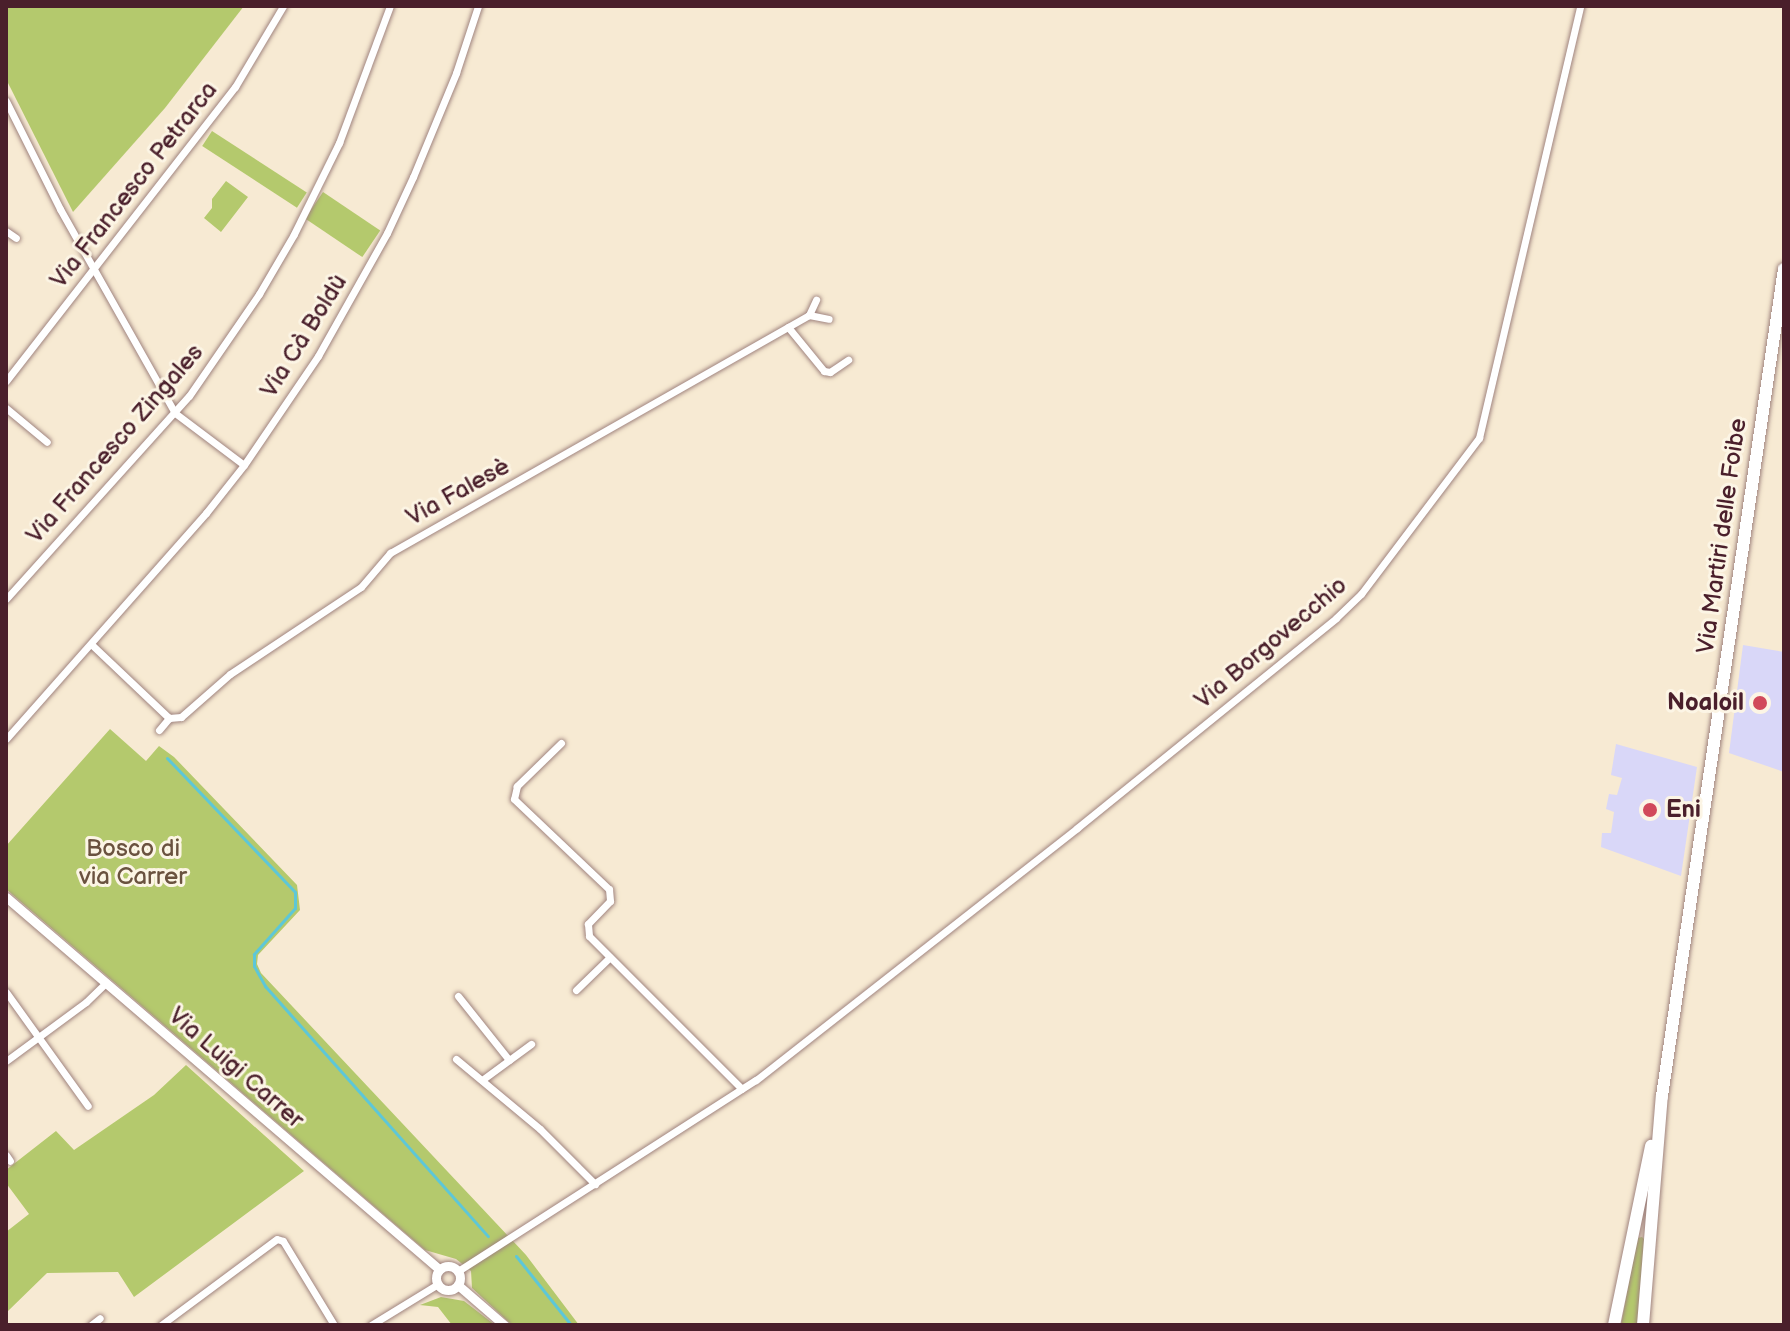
<!DOCTYPE html>
<html>
<head>
<meta charset="utf-8">
<style>
	body { margin:0 }
	#map { position:relative; width:1790px; height:1331px; overflow:hidden; background:#f7ead3; font-family:"Balsamiq Sans",sans-serif }
	div>[style] { position:absolute }
	[style*='--x'] { left:calc(var(--x)*1px); top:calc(var(--y)*1px); width:calc(var(--w)*1px); rotate:calc(var(--a)*1deg) }
	.built>* { inset:0; background:#d9d7f8 }
	.green>* { inset:0; background:#b4c96d; transform-origin:0 0 }
	.stream>* { height:3px; margin:-1.5px; padding:0 1.5px; transform-origin:1.5px; border-radius:1.5px; background:#5dc7d8 }
	.roads { filter:drop-shadow(0 0 2px #a0847f) drop-shadow(0 0 2px #a0847f) }
	.minor>* { height:7px; margin:-3.5px; padding:0 3.5px; transform-origin:3.5px; border-radius:3.5px; background:#fff }
	.tertiary>* { height:9px; margin:-4.5px; padding:0 4.5px; transform-origin:4.5px; border-radius:4.5px; background:#fff }
	.tertiary>.ring { margin:-4.5px; padding:0; box-sizing:content-box; background:none; border:9px solid #fff; border-radius:50% }
	.trunk>* { height:12px; margin:-6px; padding:0 6px; transform-origin:6px; border-radius:6px; background:#fff }
	.dots>* { width:22px; height:22px; translate:-50% -50%; box-sizing:border-box; border:4px solid #fcf5e5; border-radius:50% }
	span { translate:-50% -50%; white-space:nowrap; text-align:center; line-height:1.15; -webkit-text-stroke:6px #fcf5e5; paint-order:stroke }
	.street-label { font-size:24px; color:#4a1f2b }
	.poi-label { font-size:24px; color:#4a1f2b; font-weight:700 }
	.right { translate:-100% -50%; text-align:right }
	.left { translate:0 -50%; text-align:left }
	.park-label { font-size:24px; color:#6a523f }
	.frame { position:absolute; inset:0; border:8px solid #4a1f2b; pointer-events:none }
</style>
</head>
<body>
<div id="map">
	<div class="built">
		<i style="clip-path:polygon(1743px 645px,1784px 652px,1784px 772px,1729px 753px)"></i>
		<i style="clip-path:polygon(1616px 744px,1697px 767px,1681px 876px,1601px 847px,1602px 833px,1611px 833px,1614px 812px,1606px 809px,1609px 794px,1617px 795px,1622px 778px,1611px 775px)"></i>
	</div>
	<div class="green">
		<i style="clip-path:polygon(6px 6px,244px 6px,165px 108px,73px 212px,6px 79px)"></i>
		<i style="left:212px;top:131px;width:113px;height:18px;rotate:33deg"></i>
		<i style="clip-path:polygon(226px 181px,248px 197px,221px 232px,204px 218px,212px 208px,212px 199px)"></i>
		<i style="left:323px;top:192px;width:69px;height:32px;rotate:34deg"></i>
		<i style="clip-path:polygon(110px 729px,146px 761px,159px 746px,174px 757px,297px 885px,300px 910px,258px 955px,257px 964px,261px 973px,526px 1255px,579px 1325px,512px 1325px,472px 1288px,471px 1271px,456px 1259px,425px 1250px,6px 889px,6px 846px)"></i>
		<i style="clip-path:polygon(186px 1065px,304px 1171px,134px 1297px,118px 1272px,47px 1273px,7px 1312px,6px 1232px,29px 1214px,6px 1183px,6px 1170px,56px 1131px,74px 1150px,154px 1095px)"></i>
		<i style="clip-path:polygon(1642px 1237px,1645px 1240px,1639px 1325px,1621px 1325px,1637px 1238px)"></i>
		<i style="clip-path:polygon(441px 1297px,464px 1301px,495px 1325px,452px 1325px,438px 1307px,420px 1305px)"></i>
	</div>
	<div class="stream">
		<i style="--x:167;--y:758;--w:185;--a:46.3"></i>
		<i style="--x:295;--y:892;--w:16;--a:90"></i>
		<i style="--x:295;--y:908;--w:62;--a:131.7"></i>
		<i style="--x:254;--y:954;--w:12;--a:90"></i>
		<i style="--x:254;--y:966;--w:23;--a:61"></i>
		<i style="--x:265;--y:986;--w:335;--a:48.3"></i>
		<i style="--x:516;--y:1256;--w:88;--a:51.4"></i>
	</div>
	<div class="roads">
		<div class="minor">
			<i style="--x:6;--y:101;--w:121;--a:63.4"></i>
			<i style="--x:60;--y:209;--w:234;--a:60.6"></i>
			<i style="--x:175;--y:413;--w:86;--a:37"></i>
			<i style="--x:6;--y:231;--w:12;--a:35"></i>
			<i style="--x:809;--y:315;--w:17;--a:-65"></i>
			<i style="--x:788;--y:327;--w:57;--a:50.7"></i>
			<i style="--x:824;--y:371;--w:6;--a:9"></i>
			<i style="--x:830;--y:372;--w:22;--a:-34"></i>
			<i style="--x:6;--y:381;--w:373;--a:-52.1"></i>
			<i style="--x:235;--y:87;--w:94;--a:-59.3"></i>
			<i style="--x:6;--y:408;--w:53;--a:39.7"></i>
			<i style="--x:6;--y:599;--w:273;--a:-48"></i>
			<i style="--x:189;--y:396;--w:124;--a:-55.5"></i>
			<i style="--x:259;--y:294;--w:69;--a:-59.7"></i>
			<i style="--x:294;--y:234;--w:102;--a:-63.7"></i>
			<i style="--x:339;--y:143;--w:146;--a:-69.6"></i>
			<i style="--x:91;--y:644;--w:108;--a:43.5"></i>
			<i style="--x:169;--y:718;--w:12;--a:-5"></i>
			<i style="--x:181;--y:717;--w:65;--a:-41.3"></i>
			<i style="--x:230;--y:674;--w:157;--a:-33.6"></i>
			<i style="--x:361;--y:587;--w:45;--a:-49.5"></i>
			<i style="--x:390;--y:553;--w:482;--a:-29.6"></i>
			<i style="--x:809;--y:315;--w:20;--a:11"></i>
			<i style="--x:159;--y:730;--w:16;--a:-50"></i>
			<i style="--x:6;--y:739;--w:302;--a:-48.5"></i>
			<i style="--x:206;--y:513;--w:61;--a:-51.6"></i>
			<i style="--x:244;--y:465;--w:132;--a:-55.8"></i>
			<i style="--x:318;--y:356;--w:141;--a:-60.7"></i>
			<i style="--x:387;--y:233;--w:62;--a:-65.1"></i>
			<i style="--x:413;--y:177;--w:113;--a:-67.5"></i>
			<i style="--x:456;--y:73;--w:71;--a:-71.8"></i>
			<i style="--x:561;--y:743;--w:62;--a:135.7"></i>
			<i style="--x:517;--y:786;--w:13;--a:103"></i>
			<i style="--x:514;--y:799;--w:131;--a:43.5"></i>
			<i style="--x:609;--y:889;--w:12;--a:85"></i>
			<i style="--x:610;--y:901;--w:32;--a:134"></i>
			<i style="--x:588;--y:924;--w:12;--a:85"></i>
			<i style="--x:589;--y:936;--w:216;--a:45"></i>
			<i style="--x:576;--y:990;--w:47;--a:-44.1"></i>
			<i style="--x:6;--y:992;--w:140;--a:54.3"></i>
			<i style="--x:458;--y:996;--w:82;--a:51.4"></i>
			<i style="--x:456;--y:1059;--w:109;--a:39.8"></i>
			<i style="--x:540;--y:1129;--w:78;--a:45"></i>
			<i style="--x:6;--y:1061;--w:99;--a:-36.4"></i>
			<i style="--x:86;--y:1002;--w:28;--a:-44"></i>
			<i style="--x:482;--y:1080;--w:61;--a:-36.3"></i>
			<i style="--x:6;--y:1155;--w:7;--a:56"></i>
			<i style="--x:458;--y:1271;--w:354;--a:-32.7"></i>
			<i style="--x:756;--y:1080;--w:408;--a:-38.1"></i>
			<i style="--x:1077;--y:828;--w:333;--a:-39"></i>
			<i style="--x:1336;--y:618;--w:35;--a:-44"></i>
			<i style="--x:1361;--y:594;--w:196;--a:-52.9"></i>
			<i style="--x:1479;--y:438;--w:444;--a:-76.8"></i>
			<i style="--x:91;--y:1325;--w:11;--a:-38"></i>
			<i style="--x:161;--y:1325;--w:144;--a:-36.6"></i>
			<i style="--x:277;--y:1239;--w:6;--a:18"></i>
			<i style="--x:283;--y:1241;--w:98;--a:58.7"></i>
			<i style="--x:371;--y:1325;--w:79;--a:-31.5"></i>
		</div>
		<div class="tertiary">
			<i style="--x:6;--y:897;--w:571;--a:40.67"></i>
			<i class="ring" style="left:436px;top:1266px;width:15px;height:15px"></i>
			<i style="--x:458;--y:1285;--w:61;--a:41"></i>
		</div>
		<div class="trunk">
			<i style="--x:1614;--y:1325;--w:183;--a:-78.3"></i>
			<i style="--x:1643;--y:1325;--w:230;--a:-85.3"></i>
			<i style="--x:1662;--y:1096;--w:836;--a:-81.61"></i>
		</div>
	</div>
	<div class="dots">
		<i style="left:1760px;top:703px;background:#d1495b"></i>
		<i style="left:1650px;top:810px;background:#d1495b"></i>
	</div>
	<div class="street-label">
		<span style="left:134px;top:185px;rotate:-52deg">Via Francesco Petrarca</span>
		<span style="left:304px;top:336px;rotate:-58deg">Via Cà Boldù</span>
		<span style="left:115px;top:444px;rotate:-49deg">Via Francesco Zingales</span>
		<span style="left:458px;top:492px;rotate:-29deg">Via Falesè</span>
		<span style="left:1722px;top:536px;rotate:-82deg">Via Martiri delle Foibe</span>
		<span style="left:1271px;top:643px;rotate:-40deg">Via Borgovecchio</span>
		<span style="left:236px;top:1068px;rotate:41deg">Via Luigi Carrer</span>
	</div>
	<div class="poi-label">
		<span class="right" style="left:1744px;top:703px">Noaloil</span>
		<span class="left" style="left:1666px;top:810px">Eni</span>
	</div>
	<div class="park-label">
		<span style="left:133px;top:863px">Bosco di<br>via Carrer</span>
	</div>
	<div class="frame"></div>
</div>
</body>
</html>
